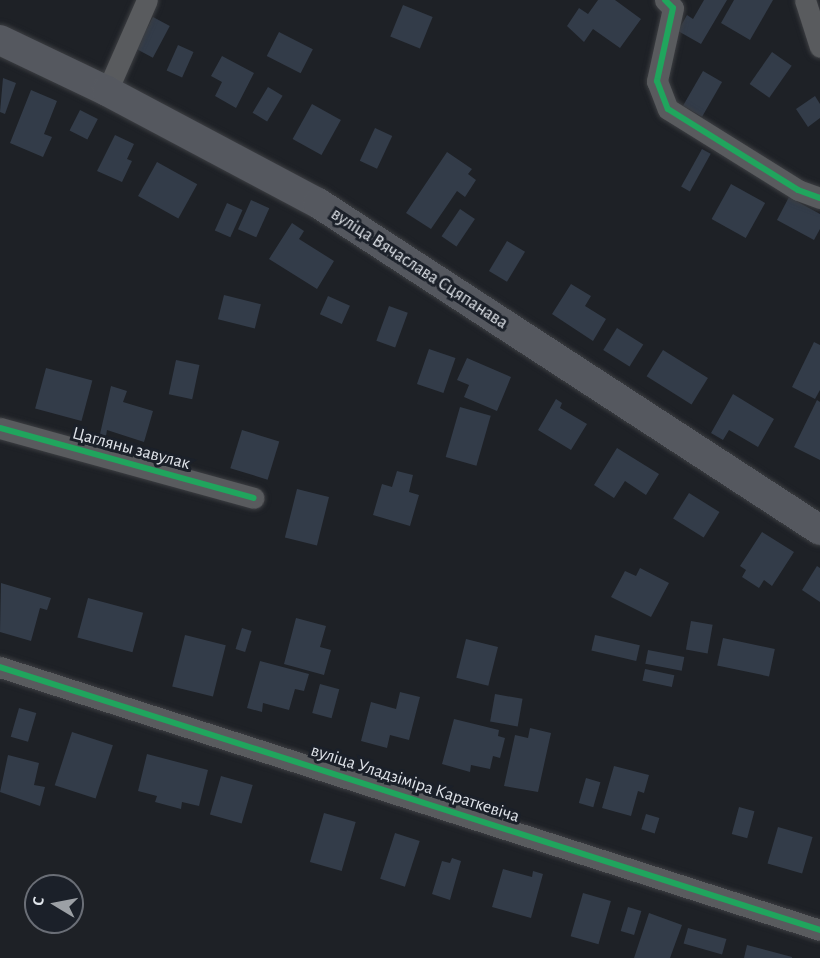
<!DOCTYPE html>
<html>
<head>
<meta charset="utf-8">
<style>
	body { margin:0 }
	#map { position:relative; width:820px; height:958px; overflow:hidden; background:#1e2126; font-family:"Alegreya Sans",sans-serif }
	div>[style] { position:absolute }
	[style*='--x'] { left:calc(var(--x)*1px); top:calc(var(--y)*1px); width:calc(var(--w)*1px); rotate:calc(var(--a)*1deg) }
	.building>* { inset:0; background:#333c49; transform-origin:0 0 }
	.roads { filter:drop-shadow(0 0 2px #3c3e42) drop-shadow(0 0 2px #3c3e42) }
	.street>* { height:21px; margin:-10.5px; padding:0 10.5px; transform-origin:10.5px; border-radius:10.5px; background:#595b5e }
	.secondary>* { height:30px; margin:-15px; padding:0 15px; transform-origin:15px; border-radius:15px; background:#55585f }
	.cycleway>* { height:6px; margin:-3px; padding:0 3px; transform-origin:3px; border-radius:3px; background:#20a55d }
	span { translate:-50% -50%; white-space:nowrap; text-align:center; line-height:1.15; -webkit-text-stroke:6px #1b2029; paint-order:stroke }
	.street-label { font-size:18px; color:#e0e4ea }
	.north { position:absolute; left:24px; top:874px; width:60px; height:60px; box-sizing:border-box; background:#1b2029; border:2px solid #6a6e76; border-radius:50%; rotate:280deg; font-size:16px; font-weight:700; line-height:24px; text-align:center; color:#e0e4ea }
	.north::after { content:''; display:block; margin:auto; width:21px; height:27px; background:#9ca0a5; clip-path:polygon(50% 0,100% 100%,50% 72%,0 100%) }
</style>
</head>
<body>
<div id="map">
	<div class="building">
		<i style="clip-path:polygon(598px 0,615px 0,641px 19px,620px 48px,593px 29px,584px 42px,567px 26px,579px 8px,588px 14px)"></i>
		<i style="clip-path:polygon(704px 0,727px 0,701px 44px,678px 31px,687px 15px,693px 19px)"></i>
		<i style="clip-path:polygon(734px 0,773px 0,750px 40px,721px 23px)"></i>
		<i style="left:403px;top:5px;width:32px;height:34px;rotate:22deg"></i>
		<i style="left:153px;top:17px;width:19px;height:36px;rotate:28deg"></i>
		<i style="left:279px;top:32px;width:38px;height:27px;rotate:27deg"></i>
		<i style="left:178px;top:45px;width:17px;height:28px;rotate:24deg"></i>
		<i style="left:772px;top:52px;width:24px;height:39px;rotate:35deg"></i>
		<i style="clip-path:polygon(222px 56px,254px 73px,236px 108px,215px 96px,222px 82px,211px 76px)"></i>
		<i style="left:703px;top:71px;width:22px;height:40px;rotate:30deg"></i>
		<i style="clip-path:polygon(3px 78px,16px 83px,5px 114px,0 112px)"></i>
		<i style="left:268px;top:87px;width:17px;height:30px;rotate:31deg"></i>
		<i style="clip-path:polygon(31px 90px,57px 101px,44px 134px,52px 137px,43px 157px,10px 143px)"></i>
		<i style="clip-path:polygon(815px 96px,820px 104px,820px 118px,808px 127px,796px 109px)"></i>
		<i style="left:312px;top:104px;width:33px;height:40px;rotate:29deg"></i>
		<i style="left:80px;top:110px;width:20px;height:23px;rotate:27deg"></i>
		<i style="left:375px;top:128px;width:19px;height:36px;rotate:25deg"></i>
		<i style="clip-path:polygon(115px 135px,134px 144px,127px 159px,132px 161px,122px 182px,97px 171px)"></i>
		<i style="left:702px;top:149px;width:10px;height:43px;rotate:29deg"></i>
		<i style="clip-path:polygon(447px 152px,472px 169px,468px 174px,476px 180px,465px 197px,457px 191px,431px 229px,406px 213px)"></i>
		<i style="left:157px;top:162px;width:46px;height:39px;rotate:29deg"></i>
		<i style="left:731px;top:184px;width:39px;height:40px;rotate:29deg"></i>
		<i style="clip-path:polygon(789px 197px,820px 214px,820px 229px,814px 240px,777px 220px)"></i>
		<i style="left:251px;top:200px;width:20px;height:32px;rotate:24deg"></i>
		<i style="left:227px;top:203px;width:17px;height:30px;rotate:24deg"></i>
		<i style="left:460px;top:209px;width:18px;height:33px;rotate:34deg"></i>
		<i style="clip-path:polygon(292px 223px,304px 231px,299px 239px,334px 261px,317px 289px,269px 259px)"></i>
		<i style="left:507px;top:241px;width:21px;height:35px;rotate:31deg"></i>
		<i style="clip-path:polygon(571px 284px,591px 296px,585px 306px,606px 319px,593px 341px,552px 314px)"></i>
		<i style="left:224px;top:295px;width:38px;height:25px;rotate:14deg"></i>
		<i style="left:328px;top:296px;width:24px;height:20px;rotate:24deg"></i>
		<i style="left:389px;top:306px;width:20px;height:37px;rotate:20deg"></i>
		<i style="left:617px;top:328px;width:31px;height:26px;rotate:32deg"></i>
		<i style="clip-path:polygon(814px 342px,820px 345px,820px 390px,815px 399px,792px 387px)"></i>
		<i style="left:429px;top:349px;width:28px;height:37px;rotate:19deg"></i>
		<i style="left:663px;top:350px;width:53px;height:31px;rotate:32deg"></i>
		<i style="clip-path:polygon(467px 358px,511px 377px,497px 411px,464px 397px,469px 385px,457px 380px)"></i>
		<i style="left:176px;top:360px;width:24px;height:35px;rotate:12deg"></i>
		<i style="left:46px;top:368px;width:48px;height:42px;rotate:15deg"></i>
		<i style="clip-path:polygon(111px 386px,127px 391px,123px 402px,153px 411px,144px 442px,107px 430px,106px 436px,100px 434px)"></i>
		<i style="clip-path:polygon(733px 394px,774px 419px,758px 447px,729px 430px,723px 440px,711px 433px)"></i>
		<i style="clip-path:polygon(556px 399px,562px 403px,560px 408px,587px 424px,571px 450px,538px 430px)"></i>
		<i style="clip-path:polygon(817px 400px,820px 402px,820px 460px,794px 447px)"></i>
		<i style="left:460px;top:407px;width:32px;height:52px;rotate:16deg"></i>
		<i style="left:242px;top:430px;width:39px;height:40px;rotate:17deg"></i>
		<i style="clip-path:polygon(617px 448px,659px 474px,646px 495px,625px 481px,614px 498px,594px 485px)"></i>
		<i style="clip-path:polygon(397px 471px,413px 475px,409px 492px,419px 495px,410px 526px,373px 515px,382px 484px,392px 487px)"></i>
		<i style="left:297px;top:489px;width:33px;height:50px;rotate:14deg"></i>
		<i style="left:689px;top:493px;width:36px;height:30px;rotate:32deg"></i>
		<i style="clip-path:polygon(762px 532px,794px 552px,772px 586px,764px 580px,759px 588px,742px 577px,746px 570px,740px 566px)"></i>
		<i style="clip-path:polygon(817px 566px,820px 568px,820px 602px,802px 590px)"></i>
		<i style="clip-path:polygon(640px 568px,669px 583px,651px 617px,611px 597px,625px 571px,636px 576px)"></i>
		<i style="clip-path:polygon(1px 583px,51px 598px,47px 610px,40px 608px,31px 641px,0 632px)"></i>
		<i style="left:88px;top:598px;width:57px;height:41px;rotate:15deg"></i>
		<i style="clip-path:polygon(296px 618px,326px 626px,320px 647px,331px 650px,324px 675px,284px 664px)"></i>
		<i style="left:691px;top:621px;width:22px;height:29px;rotate:10deg"></i>
		<i style="left:242px;top:628px;width:10px;height:22px;rotate:17deg"></i>
		<i style="left:185px;top:635px;width:42px;height:53px;rotate:14deg"></i>
		<i style="left:595px;top:635px;width:46px;height:16px;rotate:13deg"></i>
		<i style="left:723px;top:638px;width:53px;height:28px;rotate:12deg"></i>
		<i style="left:466px;top:639px;width:33px;height:40px;rotate:14deg"></i>
		<i style="left:648px;top:650px;width:37px;height:14px;rotate:11deg"></i>
		<i style="clip-path:polygon(260px 661px,309px 674px,304px 691px,295px 689px,289px 710px,263px 703px,262px 712px,247px 708px)"></i>
		<i style="left:645px;top:669px;width:30px;height:12px;rotate:12deg"></i>
		<i style="left:320px;top:684px;width:20px;height:30px;rotate:15deg"></i>
		<i style="clip-path:polygon(400px 692px,420px 697px,409px 740px,390px 735px,387px 748px,361px 741px,371px 702px,396px 709px)"></i>
		<i style="left:495px;top:694px;width:28px;height:28px;rotate:10deg"></i>
		<i style="left:19px;top:708px;width:18px;height:30px;rotate:16deg"></i>
		<i style="clip-path:polygon(454px 719px,499px 730px,498px 736px,505px 738px,500px 758px,493px 756px,490px 769px,471px 765px,470px 772px,442px 764px)"></i>
		<i style="clip-path:polygon(530px 728px,551px 733px,538px 792px,504px 786px,515px 735px,528px 738px)"></i>
		<i style="left:72px;top:732px;width:43px;height:56px;rotate:18deg"></i>
		<i style="clip-path:polygon(147px 754px,208px 770px,199px 806px,182px 802px,181px 809px,155px 802px,157px 796px,138px 791px)"></i>
		<i style="clip-path:polygon(8px 755px,39px 763px,34px 785px,45px 787px,40px 806px,0 792px)"></i>
		<i style="clip-path:polygon(614px 766px,649px 775px,644px 793px,638px 791px,631px 816px,602px 808px)"></i>
		<i style="left:221px;top:776px;width:33px;height:40px;rotate:16deg"></i>
		<i style="left:586px;top:778px;width:15px;height:26px;rotate:16deg"></i>
		<i style="left:739px;top:807px;width:16px;height:28px;rotate:15deg"></i>
		<i style="left:324px;top:813px;width:33px;height:51px;rotate:16deg"></i>
		<i style="left:646px;top:814px;width:14px;height:16px;rotate:17deg"></i>
		<i style="left:778px;top:827px;width:36px;height:38px;rotate:16deg"></i>
		<i style="left:395px;top:833px;width:26px;height:48px;rotate:18deg"></i>
		<i style="clip-path:polygon(452px 858px,461px 861px,450px 900px,432px 894px,442px 861px,450px 863px)"></i>
		<i style="clip-path:polygon(503px 869px,532px 877px,533px 871px,543px 874px,531px 918px,492px 907px)"></i>
		<i style="left:583px;top:893px;width:29px;height:45px;rotate:16deg"></i>
		<i style="left:628px;top:907px;width:14px;height:25px;rotate:17deg"></i>
		<i style="clip-path:polygon(649px 913px,682px 925px,670px 958px,634px 958px)"></i>
		<i style="left:688px;top:928px;width:40px;height:16px;rotate:16deg"></i>
		<i style="clip-path:polygon(747px 945px,792px 957px,792px 958px,744px 958px)"></i>
	</div>
	<div class="roads">
		<div class="street">
			<i style="--x:665;--y:0;--w:11;--a:45"></i>
			<i style="--x:673;--y:8;--w:75;--a:102.4"></i>
			<i style="--x:657;--y:81;--w:30;--a:69"></i>
			<i style="--x:668;--y:109;--w:153;--a:31.9"></i>
			<i style="--x:798;--y:190;--w:23;--a:20"></i>
			<i style="--x:805;--y:0;--w:49;--a:72.3"></i>
			<i style="--x:107;--y:91;--w:99;--a:-66.3"></i>
			<i style="--x:0;--y:428;--w:263;--a:15.4"></i>
			<i style="--x:0;--y:667;--w:861;--a:17.78"></i>
		</div>
		<div class="secondary">
			<i style="--x:0;--y:40;--w:119;--a:25.5"></i>
			<i style="--x:107;--y:91;--w:239;--a:28"></i>
			<i style="--x:318;--y:203;--w:599;--a:33.08"></i>
		</div>
	</div>
	<div class="cycleway">
		<i style="--x:665;--y:0;--w:11;--a:45"></i>
		<i style="--x:673;--y:8;--w:75;--a:102.4"></i>
		<i style="--x:657;--y:81;--w:30;--a:69"></i>
		<i style="--x:668;--y:109;--w:153;--a:31.9"></i>
		<i style="--x:798;--y:190;--w:23;--a:20"></i>
		<i style="--x:0;--y:428;--w:263;--a:15.4"></i>
		<i style="--x:0;--y:667;--w:861;--a:17.78"></i>
	</div>
	<div class="street-label">
		<span style="left:419px;top:269px;rotate:33deg">вуліца Вячаслава Сцяпанава</span>
		<span style="left:131px;top:449px;rotate:15deg">Цагляны завулак</span>
		<span style="left:415px;top:784px;rotate:18deg">вуліца Уладзіміра Караткевіча</span>
	</div>
	<div class="north">С</div>
</div>
</body>
</html>
